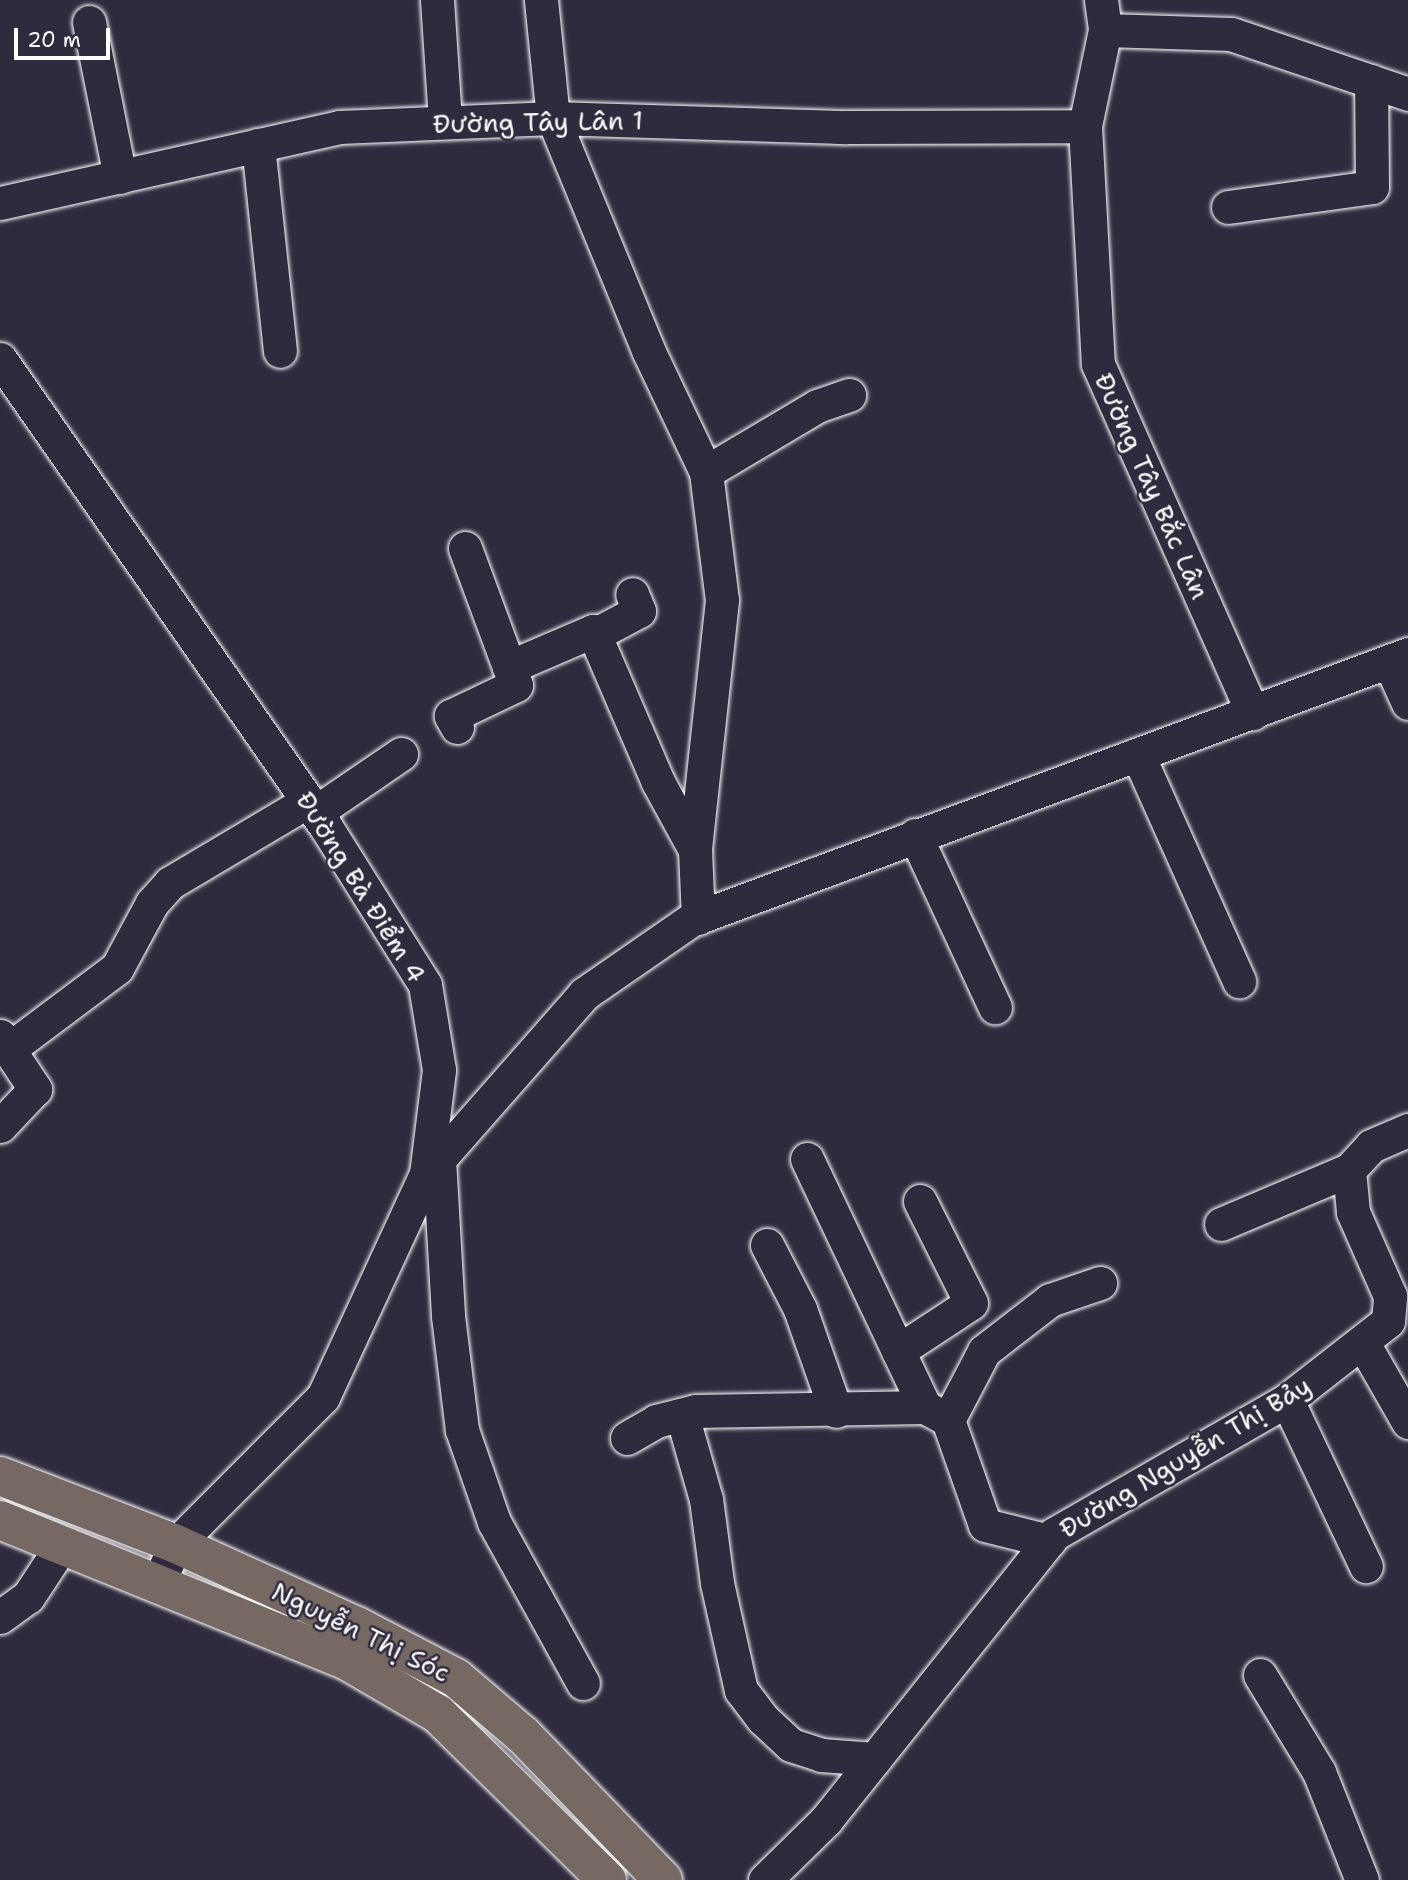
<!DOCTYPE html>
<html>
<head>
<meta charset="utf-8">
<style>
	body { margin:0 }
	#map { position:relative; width:1408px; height:1880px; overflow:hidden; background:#2f2a3d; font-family:"Shantell Sans",sans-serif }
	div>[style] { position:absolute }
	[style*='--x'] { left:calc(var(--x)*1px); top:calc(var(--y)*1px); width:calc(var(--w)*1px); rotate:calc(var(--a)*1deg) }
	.roads { filter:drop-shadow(0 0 2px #fff) drop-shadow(0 0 2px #fff) }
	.minor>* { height:33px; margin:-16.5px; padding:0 16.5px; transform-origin:16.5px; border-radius:16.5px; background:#2f2a3d }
	.major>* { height:38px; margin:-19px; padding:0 19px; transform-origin:19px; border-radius:19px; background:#766964 }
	span { translate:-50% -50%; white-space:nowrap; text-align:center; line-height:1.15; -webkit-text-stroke:5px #2f2a3d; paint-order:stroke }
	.street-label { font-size:26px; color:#fff }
	.scale { position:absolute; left:14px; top:28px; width:96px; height:32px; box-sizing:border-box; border:4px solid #fff; border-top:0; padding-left:9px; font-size:21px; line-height:24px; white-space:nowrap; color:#fff; -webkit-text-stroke:5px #2f2a3d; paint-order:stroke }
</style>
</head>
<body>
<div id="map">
	<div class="roads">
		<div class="minor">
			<i style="--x:437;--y:0;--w:122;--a:86.2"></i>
			<i style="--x:541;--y:0;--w:119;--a:84.2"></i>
			<i style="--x:553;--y:118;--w:251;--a:67.7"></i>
			<i style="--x:648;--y:350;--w:135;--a:64.6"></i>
			<i style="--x:706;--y:472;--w:129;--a:82.9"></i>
			<i style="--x:722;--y:600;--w:251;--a:96.2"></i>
			<i style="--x:695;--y:850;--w:68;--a:87.5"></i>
			<i style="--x:1101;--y:0;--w:30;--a:82"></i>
			<i style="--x:1105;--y:30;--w:98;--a:101.8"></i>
			<i style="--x:1085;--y:126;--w:238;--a:86.9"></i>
			<i style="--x:1098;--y:364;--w:382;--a:66.1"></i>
			<i style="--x:89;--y:22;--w:158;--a:78.7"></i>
			<i style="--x:1105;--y:30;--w:126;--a:1.8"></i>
			<i style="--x:1231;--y:34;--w:187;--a:18.7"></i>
			<i style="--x:258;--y:145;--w:207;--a:83.9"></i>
			<i style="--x:0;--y:203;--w:347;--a:-12.6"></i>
			<i style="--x:339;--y:127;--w:214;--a:-2.4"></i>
			<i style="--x:553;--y:118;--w:293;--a:1.8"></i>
			<i style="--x:846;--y:127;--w:239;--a:-0.2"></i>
			<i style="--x:1228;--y:207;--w:145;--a:-7.9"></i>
			<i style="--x:1372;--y:187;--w:106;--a:-90.5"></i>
			<i style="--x:0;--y:359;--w:570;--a:55.14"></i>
			<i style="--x:326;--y:827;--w:186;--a:57.9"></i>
			<i style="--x:425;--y:985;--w:86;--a:80.6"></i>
			<i style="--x:439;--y:1070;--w:105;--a:97.1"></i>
			<i style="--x:426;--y:1174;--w:246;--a:114.8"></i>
			<i style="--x:323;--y:1397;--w:208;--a:135"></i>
			<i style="--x:176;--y:1544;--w:45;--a:114.9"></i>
			<i style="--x:706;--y:472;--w:129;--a:-30.7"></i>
			<i style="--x:817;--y:406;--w:34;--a:-19"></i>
			<i style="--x:465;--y:548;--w:127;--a:69.7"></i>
			<i style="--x:594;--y:635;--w:51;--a:-28.1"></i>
			<i style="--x:639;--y:611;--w:18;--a:-112"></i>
			<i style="--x:1389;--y:661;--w:46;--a:65.7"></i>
			<i style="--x:457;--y:727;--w:13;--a:-119"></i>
			<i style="--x:451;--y:716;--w:72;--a:-25.5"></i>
			<i style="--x:516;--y:685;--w:19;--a:-111"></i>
			<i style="--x:509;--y:667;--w:91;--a:-23.2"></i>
			<i style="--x:593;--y:631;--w:164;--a:66.7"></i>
			<i style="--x:658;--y:782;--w:77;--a:61.4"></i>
			<i style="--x:1138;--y:755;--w:248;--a:65.9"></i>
			<i style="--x:316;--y:812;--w:103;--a:-34.3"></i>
			<i style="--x:915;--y:835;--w:190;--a:65.1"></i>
			<i style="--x:0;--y:1036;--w:64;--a:56.6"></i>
			<i style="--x:35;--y:1089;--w:51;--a:133.4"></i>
			<i style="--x:9;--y:1049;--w:135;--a:-36.9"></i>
			<i style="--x:117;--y:968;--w:74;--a:-61.7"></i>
			<i style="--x:152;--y:903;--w:27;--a:-48"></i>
			<i style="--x:170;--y:883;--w:161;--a:-30.7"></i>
			<i style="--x:439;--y:1159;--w:157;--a:86.7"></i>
			<i style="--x:448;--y:1316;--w:115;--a:83"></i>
			<i style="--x:462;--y:1430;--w:97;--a:70.8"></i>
			<i style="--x:494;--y:1522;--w:184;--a:61.1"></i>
			<i style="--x:807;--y:1159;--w:275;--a:64.6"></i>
			<i style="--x:426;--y:1174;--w:240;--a:-48.7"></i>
			<i style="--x:584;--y:994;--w:130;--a:-34.7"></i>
			<i style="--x:691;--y:920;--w:765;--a:-20.35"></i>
			<i style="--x:1221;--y:1224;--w:139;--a:-22.9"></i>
			<i style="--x:767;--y:1245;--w:72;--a:62.7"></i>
			<i style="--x:800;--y:1309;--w:108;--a:70.6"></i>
			<i style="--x:1363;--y:1343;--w:91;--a:60.3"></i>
			<i style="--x:898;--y:1351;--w:87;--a:-33.3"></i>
			<i style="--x:971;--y:1303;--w:114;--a:-116.6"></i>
			<i style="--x:1287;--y:1400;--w:184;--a:64.6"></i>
			<i style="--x:682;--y:1415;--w:87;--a:74.1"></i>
			<i style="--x:706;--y:1499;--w:85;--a:82.5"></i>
			<i style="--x:717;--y:1583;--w:110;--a:77.4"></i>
			<i style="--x:741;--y:1690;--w:36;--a:53"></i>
			<i style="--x:763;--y:1719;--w:38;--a:43"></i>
			<i style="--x:791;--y:1745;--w:32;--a:18"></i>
			<i style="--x:821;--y:1755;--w:54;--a:4.2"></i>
			<i style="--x:948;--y:1420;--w:78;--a:-62.4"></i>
			<i style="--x:984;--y:1351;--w:83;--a:-37.7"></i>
			<i style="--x:1050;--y:1300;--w:53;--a:-18.8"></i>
			<i style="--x:627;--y:1438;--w:34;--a:-30"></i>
			<i style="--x:656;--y:1421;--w:41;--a:-14"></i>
			<i style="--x:696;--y:1411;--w:229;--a:-1"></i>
			<i style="--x:925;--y:1407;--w:26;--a:29"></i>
			<i style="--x:948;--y:1420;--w:111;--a:70.6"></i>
			<i style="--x:985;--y:1525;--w:66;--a:14"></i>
			<i style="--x:0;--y:1617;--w:34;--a:-36"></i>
			<i style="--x:28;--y:1597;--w:62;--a:-56.8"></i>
			<i style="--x:1260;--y:1675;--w:114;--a:58.7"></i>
			<i style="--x:1319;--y:1772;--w:116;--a:68.3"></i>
			<i style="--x:765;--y:1880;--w:86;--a:-44.5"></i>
			<i style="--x:826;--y:1820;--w:366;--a:-51.4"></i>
			<i style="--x:1054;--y:1534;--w:269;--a:-29.9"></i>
			<i style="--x:1287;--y:1400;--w:128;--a:-38"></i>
			<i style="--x:1388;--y:1321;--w:25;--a:-85"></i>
			<i style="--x:1390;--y:1296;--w:92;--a:-113.8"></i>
			<i style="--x:1353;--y:1212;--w:42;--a:-95.4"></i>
			<i style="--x:1349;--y:1170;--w:33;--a:-47"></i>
			<i style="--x:1371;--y:1146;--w:40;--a:-23.4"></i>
		</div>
		<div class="major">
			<i style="--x:0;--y:1476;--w:189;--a:21.1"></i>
			<i style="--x:176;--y:1544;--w:199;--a:24.4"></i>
			<i style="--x:357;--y:1626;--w:112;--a:27.7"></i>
			<i style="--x:456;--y:1678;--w:89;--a:40.5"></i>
			<i style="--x:524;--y:1736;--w:200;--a:46"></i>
			<i style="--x:0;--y:1520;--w:377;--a:22.1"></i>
			<i style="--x:349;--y:1662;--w:103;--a:30.3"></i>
			<i style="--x:438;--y:1714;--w:237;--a:44.5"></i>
		</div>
	</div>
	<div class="street-label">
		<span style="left:538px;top:122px;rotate:-1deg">Đường Tây Lân 1</span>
		<span style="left:1152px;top:486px;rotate:66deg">Đường Tây Bắc Lân</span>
		<span style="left:361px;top:887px;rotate:58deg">Đường Bà Điểm 4</span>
		<span style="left:1185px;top:1457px;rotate:-31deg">Đường Nguyễn Thị Bảy</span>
		<span style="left:361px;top:1632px;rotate:26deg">Nguyễn Thị Sóc</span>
	</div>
	<div class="scale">20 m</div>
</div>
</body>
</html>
